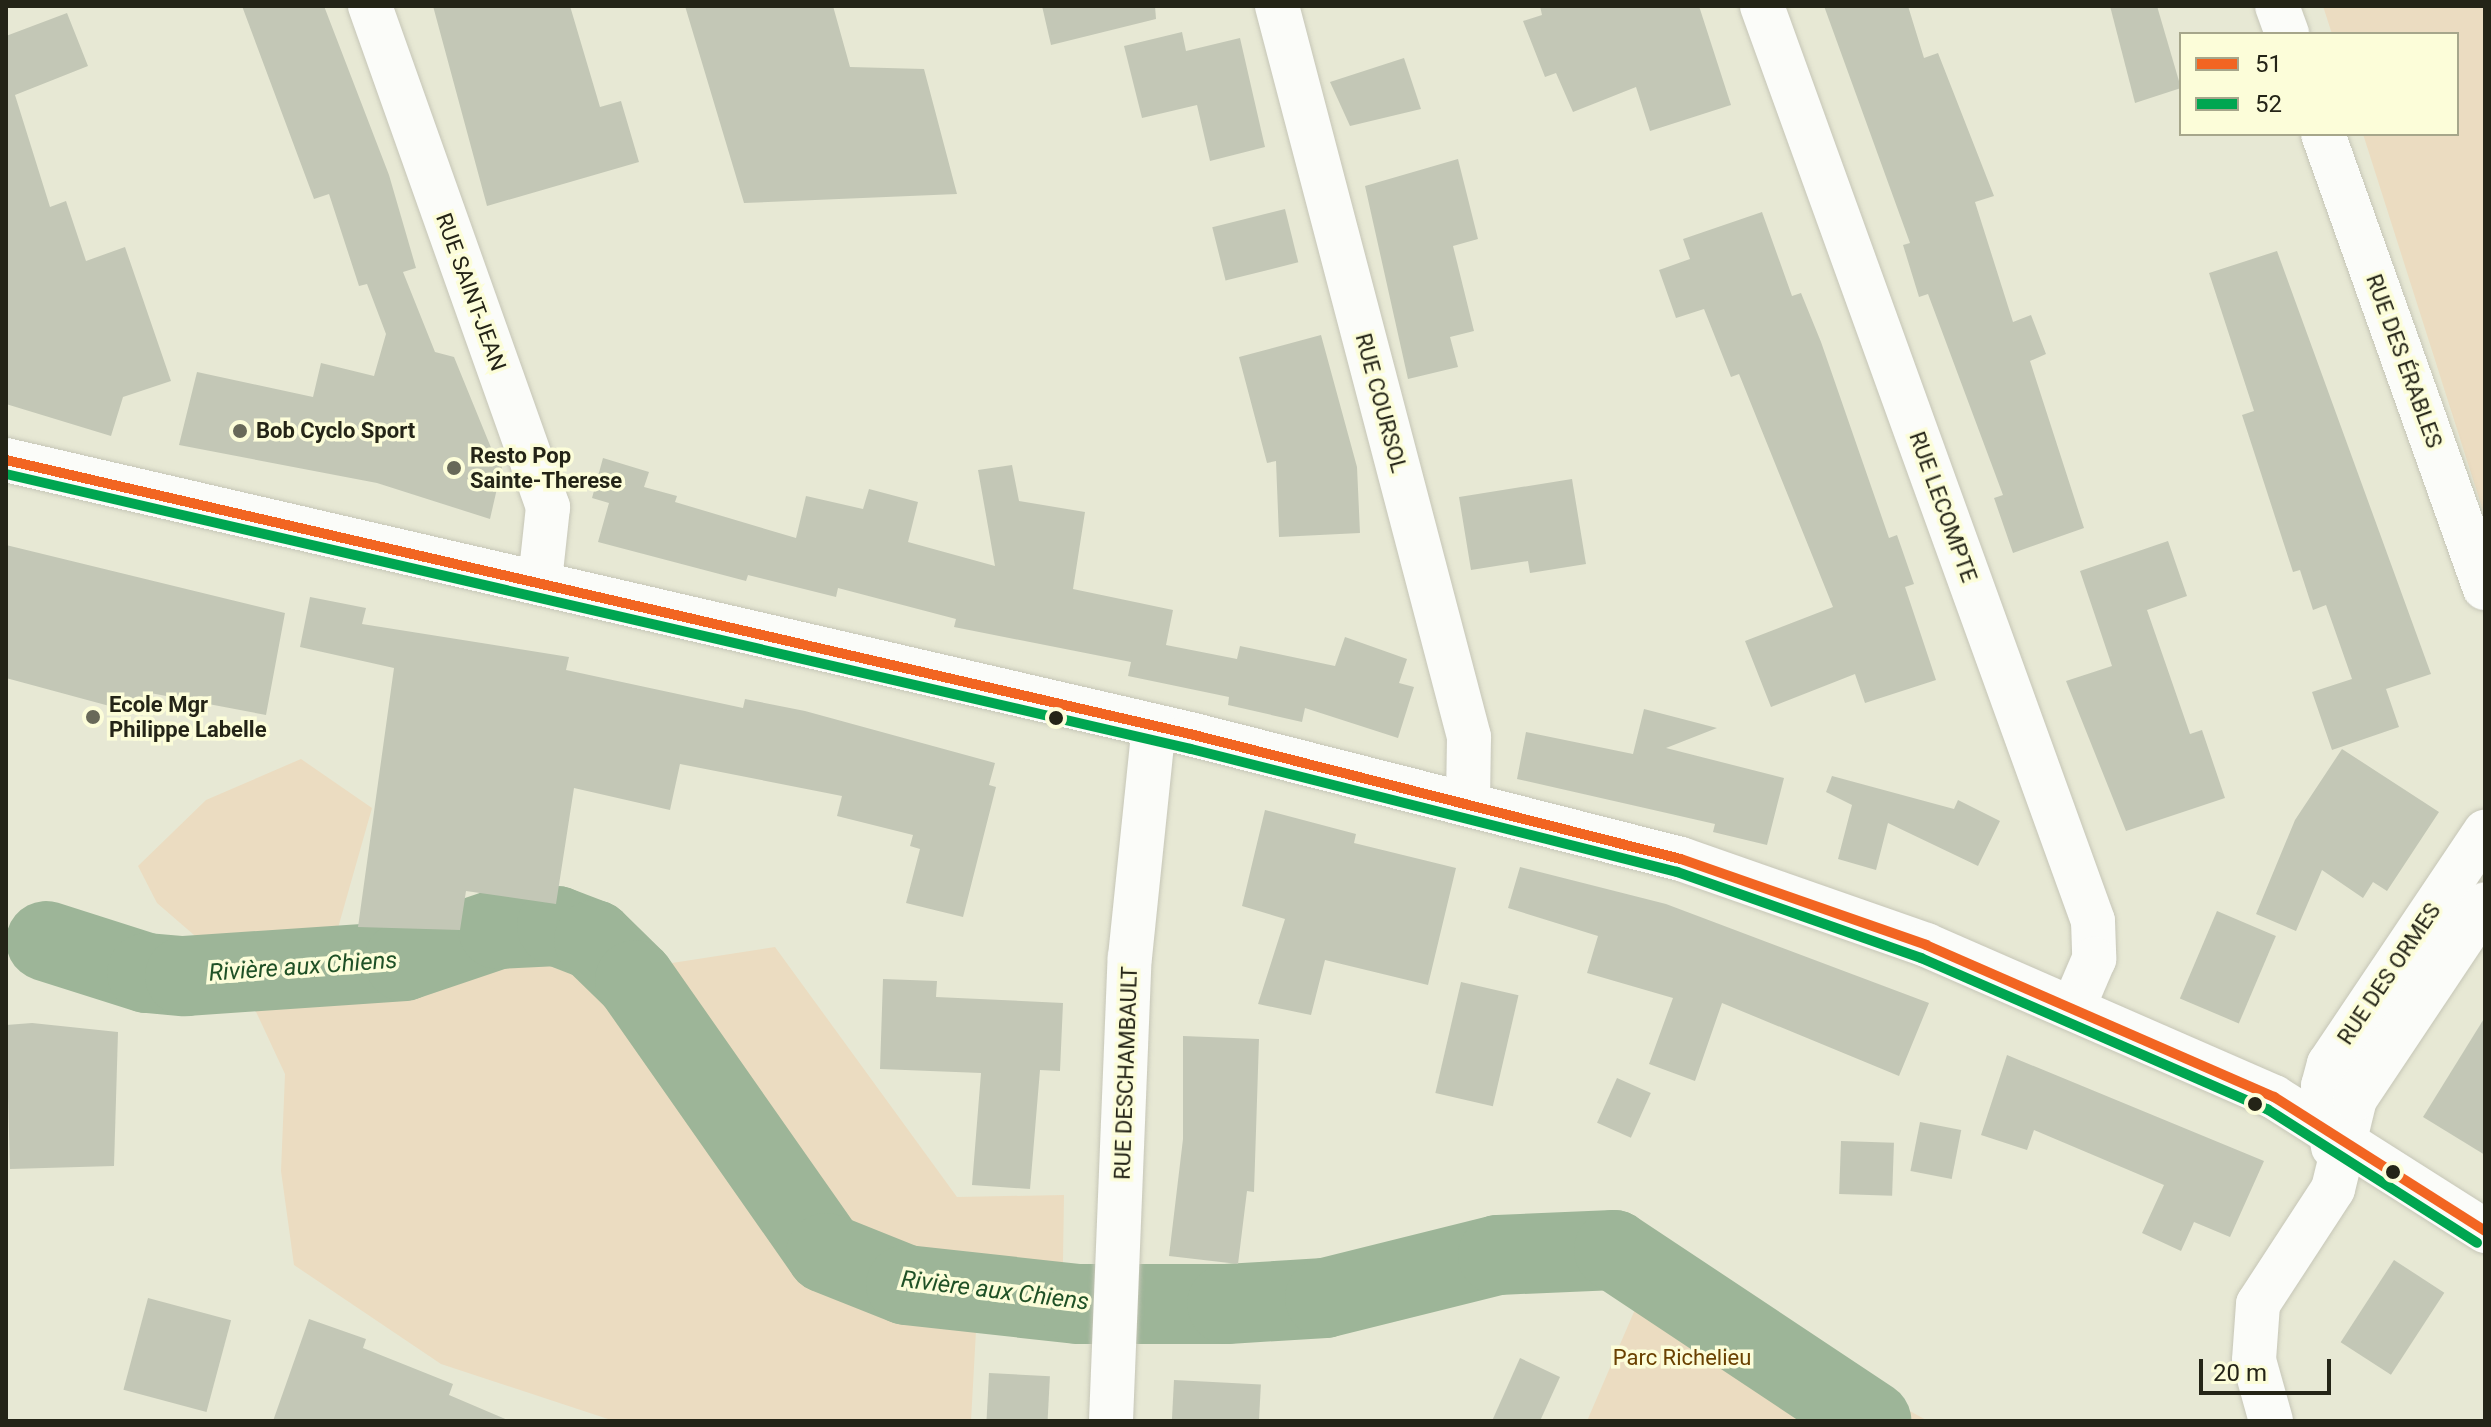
<!DOCTYPE html>
<html>
<head>
<meta charset="utf-8">
<style>
	body { margin:0 }
	#map { position:relative; width:2491px; height:1427px; overflow:hidden; background:#e7e8d4; font-family:Roboto,sans-serif }
	div>[style] { position:absolute }
	[style*='--x'] { left:calc(var(--x)*1px); top:calc(var(--y)*1px); width:calc(var(--w)*1px); rotate:calc(var(--a)*1deg) }
	.green>* { inset:0; background:#ebdcc1 }
	.river>* { height:80px; margin:-40px; padding:0 40px; transform-origin:40px; border-radius:40px; background:#9db598 }
	.building>* { inset:0; background:#c3c7b6; transform-origin:0 0 }
	.roads { filter:drop-shadow(0 0 2px #c6c6b7) drop-shadow(0 0 2px #c6c6b7) }
	.minor>* { height:44px; margin:-22px; padding:0 22px; transform-origin:22px; border-radius:22px; background:#fbfcf9 }
	.bus-1>* { height:10px; margin:-5px; padding:0 5px; transform-origin:5px; border-radius:5px; background:#f26522 }
	.bus-2>* { height:10px; margin:-5px; padding:0 5px; transform-origin:5px; border-radius:5px; background:#00a651 }
	.dots>* { width:22px; height:22px; translate:-50% -50%; box-sizing:border-box; border:4px solid #fcfdd9; border-radius:50% }
	span { translate:-50% -50%; white-space:nowrap; text-align:center; line-height:1.15; -webkit-text-stroke:7px #fcfdd9; paint-order:stroke }
	.street-label { font-size:22px; color:#242417 }
	.poi-label { font-size:22px; color:#242417; font-weight:700 }
	.left { translate:0 -50%; text-align:left }
	.park-label { font-size:22px; color:#6a4101 }
	.water-label { font-size:24px; color:#1f5126; font-style:italic }
	.frame { position:absolute; inset:0; border:8px solid #242417; pointer-events:none }
	.legend { position:absolute; left:2179px; top:32px; width:280px; height:104px; box-sizing:border-box; background:#fcfdd9; border:2px solid #a6a68b; margin:0; padding:10px 14px; list-style:none; font-size:24px; color:#242417 }
	.legend li { display:flex; align-items:center; gap:16px; height:40px }
	.legend b { width:40px; border:2px solid #a6a68b }
	.scale { position:absolute; left:2199px; top:1359px; width:132px; height:36px; box-sizing:border-box; border:4px solid #242417; border-top:0; padding-left:10px; font-size:24px; line-height:28px; white-space:nowrap; color:#242417; -webkit-text-stroke:6px #fcfdd9; paint-order:stroke }
</style>
</head>
<body>
<div id="map">
	<div class="green">
		<i style="clip-path:polygon(2323px 6px,2485px 6px,2485px 517px,2363px 134px,2457px 134px,2457px 34px,2332px 34px)"></i>
		<i style="clip-path:polygon(301px 759px,372px 808px,338px 928px,456px 972px,510px 904px,587px 916px,672px 963px,775px 947px,957px 1197px,1064px 1195px,1062px 1325px,976px 1331px,971px 1421px,614px 1421px,441px 1364px,294px 1265px,281px 1171px,285px 1074px,238px 973px,157px 903px,138px 866px,206px 800px)"></i>
		<i style="clip-path:polygon(1652px 1270px,1928px 1421px,1587px 1421px)"></i>
	</div>
	<div class="river">
		<i style="--x:46;--y:941;--w:106;--a:17.6"></i>
		<i style="--x:147;--y:973;--w:38;--a:5"></i>
		<i style="--x:185;--y:976;--w:220;--a:-3.9"></i>
		<i style="--x:404;--y:961;--w:99;--a:-18.8"></i>
		<i style="--x:498;--y:929;--w:59;--a:-2.9"></i>
		<i style="--x:557;--y:926;--w:40;--a:21"></i>
		<i style="--x:594;--y:940;--w:57;--a:44.3"></i>
		<i style="--x:635;--y:980;--w:333;--a:55"></i>
		<i style="--x:826;--y:1253;--w:86;--a:21.8"></i>
		<i style="--x:906;--y:1285;--w:173;--a:6.3"></i>
		<i style="--x:1078;--y:1304;--w:149;--a:0"></i>
		<i style="--x:1227;--y:1304;--w:98;--a:-3.5"></i>
		<i style="--x:1325;--y:1298;--w:178;--a:-14"></i>
		<i style="--x:1498;--y:1255;--w:116;--a:-2.5"></i>
		<i style="--x:1614;--y:1250;--w:309;--a:33.6"></i>
	</div>
	<div class="building">
		<i style="clip-path:polygon(242px 6px,324px 6px,389px 175px,416px 268px,403px 272px,435px 352px,454px 357px,494px 455px,504px 458px,490px 519px,377px 483px,179px 445px,197px 372px,313px 397px,321px 363px,374px 376px,386px 334px,367px 284px,359px 286px,329px 194px,314px 199px)"></i>
		<i style="clip-path:polygon(433px 6px,570px 6px,600px 107px,621px 101px,639px 162px,487px 206px)"></i>
		<i style="clip-path:polygon(685px 6px,833px 6px,850px 67px,924px 69px,957px 194px,744px 203px)"></i>
		<i style="clip-path:polygon(1042px 6px,1155px 6px,1156px 19px,1051px 45px)"></i>
		<i style="clip-path:polygon(1540px 6px,1699px 6px,1731px 105px,1650px 131px,1636px 87px,1573px 112px,1556px 73px,1545px 77px,1523px 21px,1542px 15px)"></i>
		<i style="clip-path:polygon(1824px 6px,1908px 6px,1924px 58px,1938px 53px,1994px 196px,1975px 202px,2013px 322px,2031px 315px,2046px 354px,2030px 361px,2084px 528px,2013px 553px,1994px 498px,2003px 495px,1928px 294px,1919px 297px,1903px 245px,1910px 243px)"></i>
		<i style="clip-path:polygon(2110px 6px,2157px 6px,2181px 88px,2135px 103px)"></i>
		<i style="clip-path:polygon(67px 13px,88px 66px,15px 95px,50px 207px,66px 201px,86px 261px,125px 247px,171px 381px,123px 397px,111px 436px,6px 404px,6px 36px)"></i>
		<i style="clip-path:polygon(1182px 32px,1186px 51px,1240px 38px,1265px 147px,1210px 161px,1197px 105px,1142px 118px,1124px 46px)"></i>
		<i style="clip-path:polygon(1404px 58px,1421px 109px,1350px 126px,1330px 82px)"></i>
		<i style="clip-path:polygon(1458px 159px,1478px 239px,1453px 246px,1474px 331px,1450px 337px,1458px 367px,1408px 379px,1365px 186px)"></i>
		<i style="left:1285px;top:209px;width:55px;height:75px;rotate:76deg"></i>
		<i style="clip-path:polygon(1762px 212px,1792px 296px,1801px 293px,1821px 342px,1889px 538px,1897px 535px,1914px 584px,1905px 587px,1936px 680px,1865px 703px,1855px 674px,1771px 707px,1745px 641px,1833px 607px,1739px 374px,1731px 377px,1704px 309px,1676px 318px,1659px 270px,1690px 259px,1683px 239px)"></i>
		<i style="clip-path:polygon(2277px 251px,2431px 674px,2386px 689px,2399px 727px,2332px 750px,2312px 692px,2352px 679px,2326px 605px,2313px 610px,2300px 570px,2293px 572px,2242px 415px,2254px 411px,2209px 273px)"></i>
		<i style="clip-path:polygon(1321px 335px,1357px 467px,1360px 533px,1279px 537px,1276px 461px,1267px 463px,1239px 357px)"></i>
		<i style="clip-path:polygon(603px 458px,649px 472px,644px 487px,677px 496px,675px 502px,796px 538px,806px 496px,863px 509px,869px 489px,918px 502px,908px 542px,995px 566px,978px 470px,1012px 465px,1019px 501px,1085px 512px,1073px 589px,1173px 610px,1166px 645px,1237px 659px,1240px 646px,1335px 666px,1345px 637px,1407px 659px,1399px 683px,1414px 687px,1398px 738px,1305px 708px,1302px 722px,1228px 705px,1229px 697px,1128px 676px,1131px 662px,954px 627px,956px 619px,838px 588px,836px 597px,748px 575px,746px 581px,598px 542px,609px 503px,592px 498px)"></i>
		<i style="clip-path:polygon(1572px 479px,1586px 564px,1530px 573px,1528px 561px,1471px 570px,1459px 497px)"></i>
		<i style="clip-path:polygon(2168px 541px,2187px 596px,2147px 610px,2190px 734px,2202px 730px,2225px 798px,2126px 831px,2066px 681px,2112px 666px,2080px 571px)"></i>
		<i style="clip-path:polygon(6px 545px,285px 613px,266px 715px,145px 692px,139px 714px,6px 678px)"></i>
		<i style="clip-path:polygon(310px 597px,366px 608px,362px 624px,569px 657px,566px 670px,743px 708px,745px 699px,805px 711px,995px 763px,989px 785px,996px 787px,963px 917px,906px 903px,920px 849px,910px 846px,913px 835px,837px 816px,842px 796px,680px 764px,670px 810px,574px 788px,556px 904px,466px 891px,460px 930px,358px 927px,394px 668px,300px 647px)"></i>
		<i style="clip-path:polygon(1644px 709px,1717px 728px,1666px 748px,1784px 778px,1767px 845px,1713px 832px,1715px 824px,1517px 779px,1526px 732px,1633px 754px)"></i>
		<i style="clip-path:polygon(2342px 749px,2439px 812px,2387px 891px,2373px 882px,2363px 898px,2322px 870px,2296px 931px,2256px 914px,2295px 820px)"></i>
		<i style="clip-path:polygon(1832px 776px,1954px 809px,1958px 800px,2000px 821px,1978px 866px,1888px 823px,1876px 870px,1838px 859px,1852px 805px,1826px 792px)"></i>
		<i style="clip-path:polygon(1265px 810px,1356px 834px,1354px 843px,1456px 868px,1428px 985px,1325px 960px,1311px 1015px,1258px 1004px,1285px 919px,1242px 906px)"></i>
		<i style="clip-path:polygon(1520px 867px,1666px 904px,1929px 1003px,1899px 1076px,1722px 1003px,1695px 1081px,1649px 1064px,1673px 998px,1587px 973px,1598px 936px,1508px 908px)"></i>
		<i style="left:2217px;top:911px;width:64px;height:95px;rotate:23deg"></i>
		<i style="clip-path:polygon(883px 979px,937px 981px,936px 997px,1063px 1003px,1060px 1071px,1040px 1070px,1030px 1189px,972px 1185px,981px 1073px,880px 1069px)"></i>
		<i style="left:1461px;top:982px;width:59px;height:114px;rotate:13deg"></i>
		<i style="clip-path:polygon(2485px 1017px,2485px 1155px,2423px 1117px)"></i>
		<i style="clip-path:polygon(32px 1023px,118px 1032px,114px 1166px,10px 1169px,6px 1025px)"></i>
		<i style="clip-path:polygon(1183px 1036px,1259px 1039px,1254px 1192px,1247px 1191px,1238px 1264px,1169px 1256px,1183px 1139px)"></i>
		<i style="clip-path:polygon(2007px 1055px,2264px 1161px,2230px 1237px,2194px 1222px,2181px 1251px,2142px 1233px,2164px 1185px,2034px 1130px,2027px 1150px,1981px 1135px)"></i>
		<i style="left:1617px;top:1078px;width:37px;height:49px;rotate:24deg"></i>
		<i style="left:1920px;top:1122px;width:42px;height:50px;rotate:11deg"></i>
		<i style="left:1841px;top:1141px;width:53px;height:53px;rotate:2deg"></i>
		<i style="left:2394px;top:1260px;width:60px;height:98px;rotate:33deg"></i>
		<i style="left:148px;top:1298px;width:86px;height:95px;rotate:15deg"></i>
		<i style="clip-path:polygon(309px 1319px,366px 1339px,363px 1348px,453px 1384px,449px 1395px,510px 1421px,273px 1421px)"></i>
		<i style="clip-path:polygon(1520px 1358px,1560px 1377px,1540px 1421px,1492px 1421px)"></i>
		<i style="left:989px;top:1373px;width:61px;height:48px;rotate:3deg"></i>
		<i style="left:1174px;top:1380px;width:87px;height:41px;rotate:3deg"></i>
	</div>
	<div class="roads">
		<div class="minor">
			<i style="--x:370;--y:6;--w:532;--a:70.44"></i>
			<i style="--x:548;--y:507;--w:74;--a:96.2"></i>
			<i style="--x:1277;--y:6;--w:756;--a:75.28"></i>
			<i style="--x:1469;--y:737;--w:65;--a:90.9"></i>
			<i style="--x:1762;--y:6;--w:973;--a:70.11"></i>
			<i style="--x:2093;--y:921;--w:38;--a:88"></i>
			<i style="--x:2094;--y:959;--w:53;--a:113.2"></i>
			<i style="--x:2277;--y:6;--w:30;--a:70"></i>
			<i style="--x:2323;--y:134;--w:482;--a:70.4"></i>
			<i style="--x:6;--y:460;--w:1219;--a:13.03"></i>
			<i style="--x:1194;--y:735;--w:503;--a:14.29"></i>
			<i style="--x:1681;--y:859;--w:260;--a:19.3"></i>
			<i style="--x:1926;--y:945;--w:380;--a:23.6"></i>
			<i style="--x:2274;--y:1097;--w:250;--a:32.4"></i>
			<i style="--x:2333;--y:1147;--w:62;--a:-99.3"></i>
			<i style="--x:2323;--y:1086;--w:23;--a:-75"></i>
			<i style="--x:2329;--y:1064;--w:280;--a:-56.1"></i>
			<i style="--x:1111;--y:1421;--w:464;--a:-87.7"></i>
			<i style="--x:1130;--y:957;--w:232;--a:-84.1"></i>
			<i style="--x:2271;--y:1421;--w:63;--a:-105.6"></i>
			<i style="--x:2254;--y:1360;--w:56;--a:-85.9"></i>
			<i style="--x:2258;--y:1304;--w:137;--a:-56.9"></i>
			<i style="--x:2333;--y:1189;--w:93;--a:-76.3"></i>
			<i style="--x:2355;--y:1099;--w:234;--a:-56.3"></i>
		</div>
	</div>
	<div class="bus-1">
		<i style="--x:6;--y:460;--w:1219;--a:13.03"></i>
		<i style="--x:1194;--y:735;--w:503;--a:14.29"></i>
		<i style="--x:1681;--y:859;--w:260;--a:19.3"></i>
		<i style="--x:1926;--y:945;--w:380;--a:23.6"></i>
		<i style="--x:2274;--y:1097;--w:250;--a:32.4"></i>
	</div>
	<div class="bus-2">
		<i style="--x:6;--y:474;--w:1216;--a:13.07"></i>
		<i style="--x:1191;--y:749;--w:501;--a:14.2"></i>
		<i style="--x:1677;--y:872;--w:259;--a:19.4"></i>
		<i style="--x:1921;--y:958;--w:378;--a:23.6"></i>
		<i style="--x:2267;--y:1109;--w:249;--a:32.5"></i>
	</div>
	<div class="dots">
		<i style="left:240px;top:431px;background:#686959"></i>
		<i style="left:454px;top:468px;background:#686959"></i>
		<i style="left:93px;top:717px;background:#686959"></i>
		<i style="left:1056px;top:718px;background:#242417"></i>
		<i style="left:2255px;top:1104px;background:#242417"></i>
		<i style="left:2393px;top:1172px;background:#242417"></i>
	</div>
	<div class="street-label">
		<span style="left:471px;top:292px;rotate:70deg">RUE SAINT-JEAN</span>
		<span style="left:2404px;top:361px;rotate:70deg">RUE DES ÉRABLES</span>
		<span style="left:1381px;top:403px;rotate:75deg">RUE COURSOL</span>
		<span style="left:1943px;top:507px;rotate:70deg">RUE LECOMPTE</span>
		<span style="left:2389px;top:974px;rotate:-56deg">RUE DES ORMES</span>
		<span style="left:1126px;top:1073px;rotate:-88deg">RUE DESCHAMBAULT</span>
	</div>
	<div class="poi-label">
		<span class="left" style="left:256px;top:431px">Bob Cyclo Sport</span>
		<span class="left" style="left:470px;top:468px">Resto Pop<br>Sainte-Therese</span>
		<span class="left" style="left:109px;top:717px">Ecole Mgr<br>Philippe Labelle</span>
	</div>
	<div class="park-label">
		<span style="left:1682px;top:1358px">Parc Richelieu</span>
	</div>
	<div class="water-label">
		<span style="left:303px;top:967px;rotate:-4deg">Rivière aux Chiens</span>
		<span style="left:995px;top:1291px;rotate:7deg">Rivière aux Chiens</span>
	</div>
	<div class="frame"></div>
	<ul class="legend">
	<li><b style="height:10px;background:#f26522"></b>51</li>
	<li><b style="height:10px;background:#00a651"></b>52</li>
	</ul>
	<div class="scale">20 m</div>
</div>
</body>
</html>
